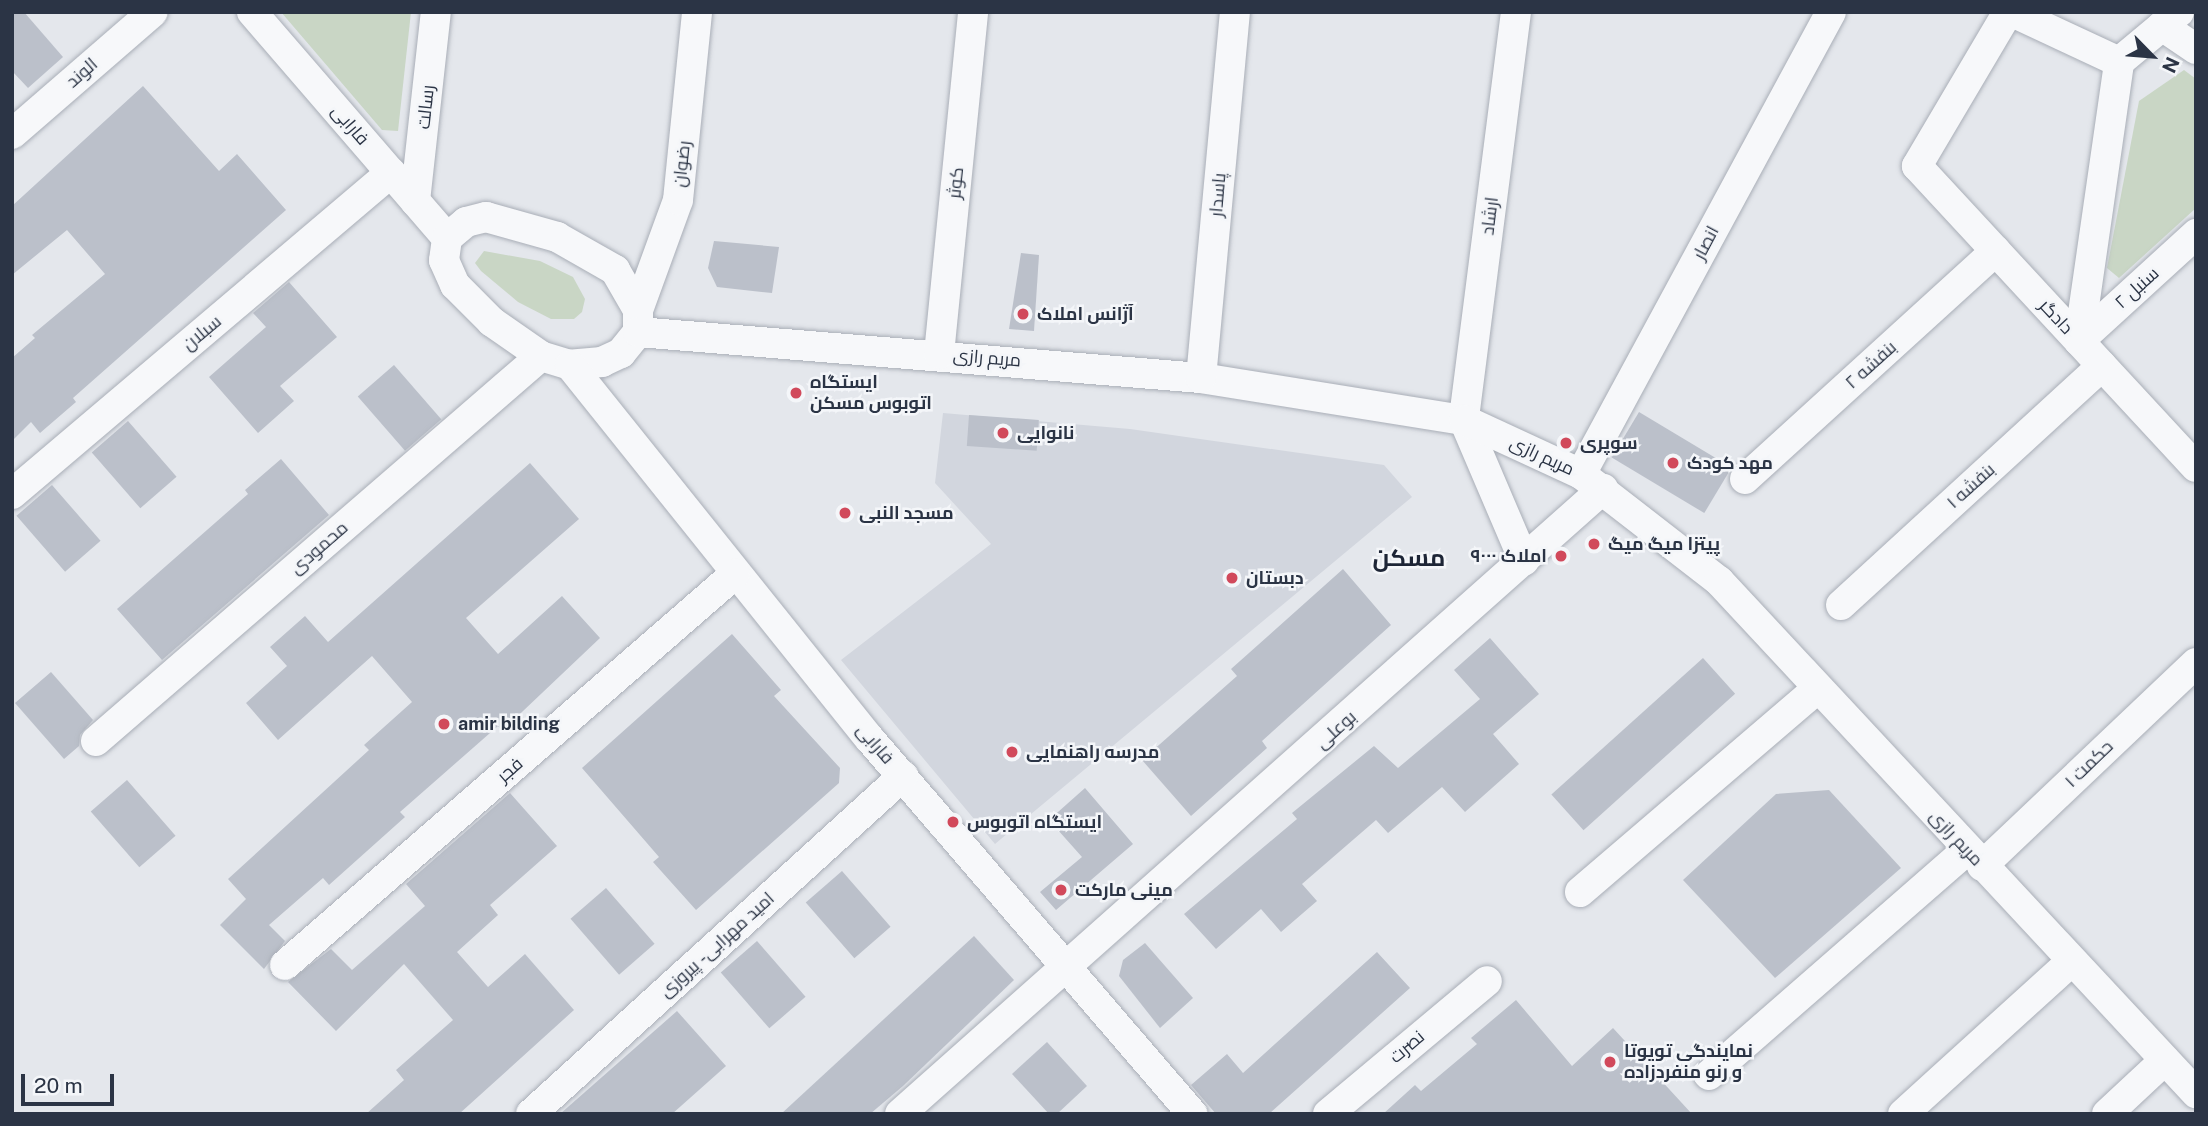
<!DOCTYPE html>
<html>
<head>
<meta charset="utf-8">
<style>
	body { margin:0 }
	#map { position:relative; width:2208px; height:1126px; overflow:hidden; background:#e4e7ec; font-family:"Public Sans",Cairo,sans-serif }
	div>[style] { position:absolute }
	[style*='--x'] { left:calc(var(--x)*1px); top:calc(var(--y)*1px); width:calc(var(--w)*1px); rotate:calc(var(--a)*1deg) }
	.built>* { inset:0; background:#d2d6de }
	.green>* { inset:0; background:#c9d6c5 }
	.building>* { inset:0; background:#bbc0ca; transform-origin:0 0 }
	.roads { filter:drop-shadow(0 0 2px #a9aeb7) drop-shadow(0 0 2px #a9aeb7) }
	.minor>* { height:30px; margin:-15px; padding:0 15px; transform-origin:15px; border-radius:15px; background:#f7f8fa }
	.dots>* { width:19px; height:19px; translate:-50% -50%; box-sizing:border-box; border:4px solid #f4f6f9; border-radius:50% }
	span { translate:-50% -50%; white-space:nowrap; text-align:center; line-height:1.15; -webkit-text-stroke:5px #f4f6f9; paint-order:stroke }
	.street-label { font-size:18px; color:#2b3445 }
	.poi-label { font-size:18px; color:#2b3445; font-weight:700 }
	.left { translate:0 -50%; text-align:left }
	.right { translate:-100% -50%; text-align:right }
	.district-label { font-size:24px; color:#1d2536; font-weight:700 }
	.frame { position:absolute; inset:0; border:14px solid #2b3445; pointer-events:none }
	.north { position:absolute; left:2117px; top:21px; width:70px; height:70px; -webkit-text-stroke:5px #f4f6f9; paint-order:stroke; rotate:115deg; font-size:19px; font-weight:700; line-height:28px; text-align:center; color:#2b3445 }
	.north::after { content:''; display:block; margin:auto; width:24px; height:32px; background:#2b3445; clip-path:polygon(50% 0,100% 100%,50% 72%,0 100%) }
	.scale { position:absolute; left:21px; top:1074px; width:93px; height:32px; box-sizing:border-box; border:4px solid #2b3445; border-top:0; padding-left:9px; font-size:21px; line-height:24px; white-space:nowrap; color:#2b3445; -webkit-text-stroke:5px #f4f6f9; paint-order:stroke }
</style>
</head>
<body>
<div id="map">
	<div class="built">
		<i style="clip-path:polygon(943px 413px,1130px 429px,1384px 465px,1412px 497px,995px 844px,841px 660px,991px 544px,935px 483px)"></i>
	</div>
	<div class="green">
		<i style="clip-path:polygon(281px 12px,411px 12px,398px 131px,382px 130px)"></i>
		<i style="clip-path:polygon(2184px 70px,2196px 79px,2196px 208px,2119px 278px,2107px 268px,2139px 101px)"></i>
		<i style="clip-path:polygon(484px 251px,540px 261px,573px 277px,585px 299px,582px 312px,574px 319px,551px 319px,518px 302px,481px 271px,475px 263px)"></i>
	</div>
	<div class="building">
		<i style="clip-path:polygon(12px 12px,24px 12px,63px 57px,28px 88px,12px 71px)"></i>
		<i style="clip-path:polygon(143px 86px,219px 171px,237px 154px,286px 210px,73px 398px,76px 402px,40px 433px,31px 422px,12px 441px,12px 358px,35px 338px,32px 335px,105px 274px,67px 230px,12px 275px,12px 206px)"></i>
		<i style="clip-path:polygon(714px 241px,779px 247px,772px 293px,717px 287px,708px 268px)"></i>
		<i style="clip-path:polygon(1021px 253px,1039px 255px,1034px 331px,1009px 329px)"></i>
		<i style="clip-path:polygon(289px 282px,337px 337px,280px 386px,294px 401px,258px 433px,209px 377px,266px 327px,253px 313px)"></i>
		<i style="left:394px;top:365px;width:72px;height:48px;rotate:49deg"></i>
		<i style="left:1639px;top:412px;width:108px;height:53px;rotate:31deg"></i>
		<i style="left:969px;top:415px;width:70px;height:31px;rotate:4deg"></i>
		<i style="left:128px;top:421px;width:74px;height:48px;rotate:49deg"></i>
		<i style="clip-path:polygon(281px 459px,329px 515px,162px 660px,117px 609px,248px 494px,245px 490px)"></i>
		<i style="clip-path:polygon(530px 463px,579px 519px,466px 618px,498px 654px,562px 596px,600px 638px,502px 731px,498px 726px,400px 812px,405px 817px,329px 885px,323px 878px,269px 925px,285px 941px,264px 969px,220px 925px,246px 899px,228px 879px,369px 750px,364px 745px,412px 702px,372px 656px,278px 740px,246px 703px,287px 666px,270px 647px,305px 616px,328px 642px)"></i>
		<i style="left:52px;top:485px;width:74px;height:47px;rotate:49deg"></i>
		<i style="clip-path:polygon(1343px 569px,1391px 625px,1262px 741px,1267px 748px,1191px 816px,1142px 760px,1237px 676px,1231px 669px)"></i>
		<i style="clip-path:polygon(732px 634px,781px 690px,774px 696px,840px 768px,839px 783px,696px 910px,653px 862px,659px 857px,582px 768px)"></i>
		<i style="clip-path:polygon(1490px 638px,1539px 694px,1493px 734px,1519px 764px,1465px 812px,1442px 787px,1388px 833px,1376px 820px,1302px 884px,1317px 901px,1281px 932px,1261px 909px,1216px 949px,1184px 914px,1297px 819px,1292px 813px,1374px 746px,1398px 768px,1480px 699px,1454px 670px)"></i>
		<i style="left:1703px;top:658px;width:48px;height:204px;rotate:48deg"></i>
		<i style="clip-path:polygon(51px 672px,93px 720px,80px 735px,79px 746px,64px 759px,15px 703px)"></i>
		<i style="left:127px;top:780px;width:74px;height:48px;rotate:49deg"></i>
		<i style="clip-path:polygon(1085px 788px,1133px 844px,1056px 910px,1040px 892px,1082px 857px,1049px 820px)"></i>
		<i style="clip-path:polygon(1829px 790px,1901px 868px,1775px 978px,1683px 880px,1776px 794px)"></i>
		<i style="clip-path:polygon(510px 793px,557px 846px,490px 905px,498px 915px,457px 952px,488px 987px,525px 954px,574px 1010px,459px 1114px,366px 1114px,404px 1080px,396px 1070px,453px 1020px,404px 964px,336px 1031px,288px 982px,331px 949px,352px 970px,425px 906px,406px 884px)"></i>
		<i style="left:842px;top:871px;width:74px;height:48px;rotate:49deg"></i>
		<i style="left:606px;top:888px;width:74px;height:47px;rotate:49deg"></i>
		<i style="clip-path:polygon(974px 936px,1014px 980px,903px 1086px,870px 1114px,781px 1114px)"></i>
		<i style="left:757px;top:941px;width:74px;height:48px;rotate:49deg"></i>
		<i style="clip-path:polygon(1145px 943px,1193px 998px,1160px 1028px,1119px 976px,1123px 960px)"></i>
		<i style="clip-path:polygon(1377px 952px,1410px 988px,1269px 1114px,1216px 1114px,1191px 1085px,1227px 1054px,1243px 1073px)"></i>
		<i style="clip-path:polygon(1516px 1000px,1572px 1066px,1613px 1028px,1692px 1114px,1383px 1114px,1415px 1085px,1421px 1091px,1477px 1044px,1471px 1038px)"></i>
		<i style="clip-path:polygon(677px 1011px,726px 1066px,672px 1114px,560px 1114px)"></i>
		<i style="clip-path:polygon(1047px 1042px,1087px 1086px,1057px 1114px,1049px 1114px,1012px 1074px)"></i>
	</div>
	<div class="roads">
		<div class="minor">
			<i style="--x:252;--y:12;--w:298;--a:49.2"></i>
			<i style="--x:1516;--y:12;--w:411;--a:97.3"></i>
			<i style="--x:1464;--y:420;--w:153;--a:66.9"></i>
			<i style="--x:2008;--y:12;--w:179;--a:120.6"></i>
			<i style="--x:1917;--y:166;--w:410;--a:47.2"></i>
			<i style="--x:2012;--y:12;--w:118;--a:25"></i>
			<i style="--x:2162;--y:26;--w:41;--a:34.1"></i>
			<i style="--x:12;--y:134;--w:186;--a:-40.9"></i>
			<i style="--x:415;--y:201;--w:190;--a:-83.7"></i>
			<i style="--x:486;--y:217;--w:74;--a:15.7"></i>
			<i style="--x:557;--y:237;--w:67;--a:29.6"></i>
			<i style="--x:615;--y:270;--w:46;--a:60.1"></i>
			<i style="--x:638;--y:310;--w:22;--a:90"></i>
			<i style="--x:638;--y:332;--w:27;--a:129"></i>
			<i style="--x:621;--y:353;--w:21;--a:155"></i>
			<i style="--x:602;--y:362;--w:32;--a:175"></i>
			<i style="--x:570;--y:365;--w:30;--a:-163"></i>
			<i style="--x:541;--y:356;--w:60;--a:-145.2"></i>
			<i style="--x:492;--y:322;--w:52;--a:-135"></i>
			<i style="--x:455;--y:285;--w:27;--a:-114"></i>
			<i style="--x:444;--y:260;--w:22;--a:-82"></i>
			<i style="--x:447;--y:238;--w:25;--a:-40"></i>
			<i style="--x:466;--y:222;--w:21;--a:-14"></i>
			<i style="--x:638;--y:310;--w:117;--a:-70"></i>
			<i style="--x:678;--y:200;--w:189;--a:-84.2"></i>
			<i style="--x:638;--y:332;--w:565;--a:4.67"></i>
			<i style="--x:1201;--y:378;--w:266;--a:9.1"></i>
			<i style="--x:1464;--y:420;--w:129;--a:24.8"></i>
			<i style="--x:1581;--y:474;--w:175;--a:37.8"></i>
			<i style="--x:1719;--y:581;--w:700;--a:47.03"></i>
			<i style="--x:2079;--y:341;--w:282;--a:-81.8"></i>
			<i style="--x:2119;--y:62;--w:78;--a:-39.8"></i>
			<i style="--x:2079;--y:341;--w:159;--a:-42.4"></i>
			<i style="--x:939;--y:354;--w:344;--a:-84.3"></i>
			<i style="--x:570;--y:365;--w:478;--a:51.3"></i>
			<i style="--x:869;--y:738;--w:496;--a:49.3"></i>
			<i style="--x:1201;--y:378;--w:368;--a:-84.7"></i>
			<i style="--x:1581;--y:474;--w:525;--a:-61.58"></i>
			<i style="--x:1745;--y:479;--w:339;--a:-42.3"></i>
			<i style="--x:12;--y:494;--w:497;--a:-40.3"></i>
			<i style="--x:1841;--y:605;--w:354;--a:-42.5"></i>
			<i style="--x:96;--y:741;--w:588;--a:-40.87"></i>
			<i style="--x:1982;--y:866;--w:295;--a:-43.5"></i>
			<i style="--x:1580;--y:892;--w:313;--a:-40.6"></i>
			<i style="--x:285;--y:965;--w:596;--a:-40.99"></i>
			<i style="--x:1709;--y:1075;--w:342;--a:-41.1"></i>
			<i style="--x:531;--y:1114;--w:503;--a:-42.26"></i>
			<i style="--x:900;--y:1114;--w:941;--a:-41.64"></i>
			<i style="--x:1328;--y:1114;--w:207;--a:-39.9"></i>
			<i style="--x:1903;--y:1114;--w:228;--a:-42.2"></i>
			<i style="--x:2107;--y:1114;--w:79;--a:-43"></i>
		</div>
	</div>
	<div class="dots">
		<i style="left:1023px;top:314px;background:#d1495b"></i>
		<i style="left:796px;top:393px;background:#d1495b"></i>
		<i style="left:1003px;top:433px;background:#d1495b"></i>
		<i style="left:1566px;top:443px;background:#d1495b"></i>
		<i style="left:1673px;top:463px;background:#d1495b"></i>
		<i style="left:845px;top:513px;background:#d1495b"></i>
		<i style="left:1594px;top:544px;background:#d1495b"></i>
		<i style="left:1561px;top:556px;background:#d1495b"></i>
		<i style="left:1232px;top:578px;background:#d1495b"></i>
		<i style="left:444px;top:724px;background:#d1495b"></i>
		<i style="left:1012px;top:752px;background:#d1495b"></i>
		<i style="left:953px;top:822px;background:#d1495b"></i>
		<i style="left:1061px;top:890px;background:#d1495b"></i>
		<i style="left:1610px;top:1062px;background:#d1495b"></i>
	</div>
	<div class="street-label">
		<span style="left:82px;top:73px;rotate:-41deg">الوند</span>
		<span style="left:426px;top:107px;rotate:-84deg">رسالت</span>
		<span style="left:350px;top:125px;rotate:49deg">فارابی</span>
		<span style="left:682px;top:164px;rotate:-84deg">رضوان</span>
		<span style="left:956px;top:183px;rotate:-84deg">کوثر</span>
		<span style="left:1218px;top:195px;rotate:-85deg">پاسدار</span>
		<span style="left:1490px;top:216px;rotate:-83deg">ارشاد</span>
		<span style="left:1706px;top:243px;rotate:-62deg">انصار</span>
		<span style="left:2137px;top:288px;rotate:-42deg">سنبل ۲</span>
		<span style="left:2056px;top:317px;rotate:47deg">دادگر</span>
		<span style="left:202px;top:333px;rotate:-40deg">سبلان</span>
		<span style="left:987px;top:358px;rotate:5deg">مریم رازی</span>
		<span style="left:1871px;top:365px;rotate:-42deg">بنفشه ۲</span>
		<span style="left:1542px;top:456px;rotate:25deg">مریم رازی</span>
		<span style="left:1971px;top:486px;rotate:-42deg">بنفشه ۱</span>
		<span style="left:319px;top:548px;rotate:-41deg">محمودی</span>
		<span style="left:1336px;top:730px;rotate:-42deg">بوعلی</span>
		<span style="left:875px;top:744px;rotate:49deg">فارابی</span>
		<span style="left:2089px;top:764px;rotate:-44deg">حکمت ۱</span>
		<span style="left:510px;top:770px;rotate:-41deg">فجر</span>
		<span style="left:1956px;top:838px;rotate:47deg">مریم رازی</span>
		<span style="left:717px;top:945px;rotate:-42deg">امید مهرابی - پیروزی</span>
		<span style="left:1407px;top:1047px;rotate:-40deg">نصرت</span>
	</div>
	<div class="poi-label">
		<span class="left" style="left:1037px;top:314px">آژانس املاک</span>
		<span class="left" style="left:810px;top:393px">ایستگاه<br>اتوبوس مسکن</span>
		<span class="left" style="left:1017px;top:433px">نانوایی</span>
		<span class="left" style="left:1580px;top:443px">سوپری</span>
		<span class="left" style="left:1687px;top:463px">مهد کودک</span>
		<span class="left" style="left:859px;top:513px">مسجد النبی</span>
		<span class="left" style="left:1608px;top:544px">پیتزا میگ میگ</span>
		<span class="right" style="left:1547px;top:556px">املاک ۹۰۰۰</span>
		<span class="left" style="left:1246px;top:578px">دبستان</span>
		<span class="left" style="left:458px;top:724px">amir bilding</span>
		<span class="left" style="left:1026px;top:752px">مدرسه راهنمایی</span>
		<span class="left" style="left:967px;top:822px">ایستگاه اتوبوس</span>
		<span class="left" style="left:1075px;top:890px">مینی مارکت</span>
		<span class="left" style="left:1624px;top:1062px">نمایندگی تویوتا<br>و رنو منفردزاده</span>
	</div>
	<div class="district-label">
		<span style="left:1409px;top:558px">مسکن</span>
	</div>
	<div class="frame"></div>
	<div class="north">N</div>
	<div class="scale">20 m</div>
</div>
</body>
</html>
